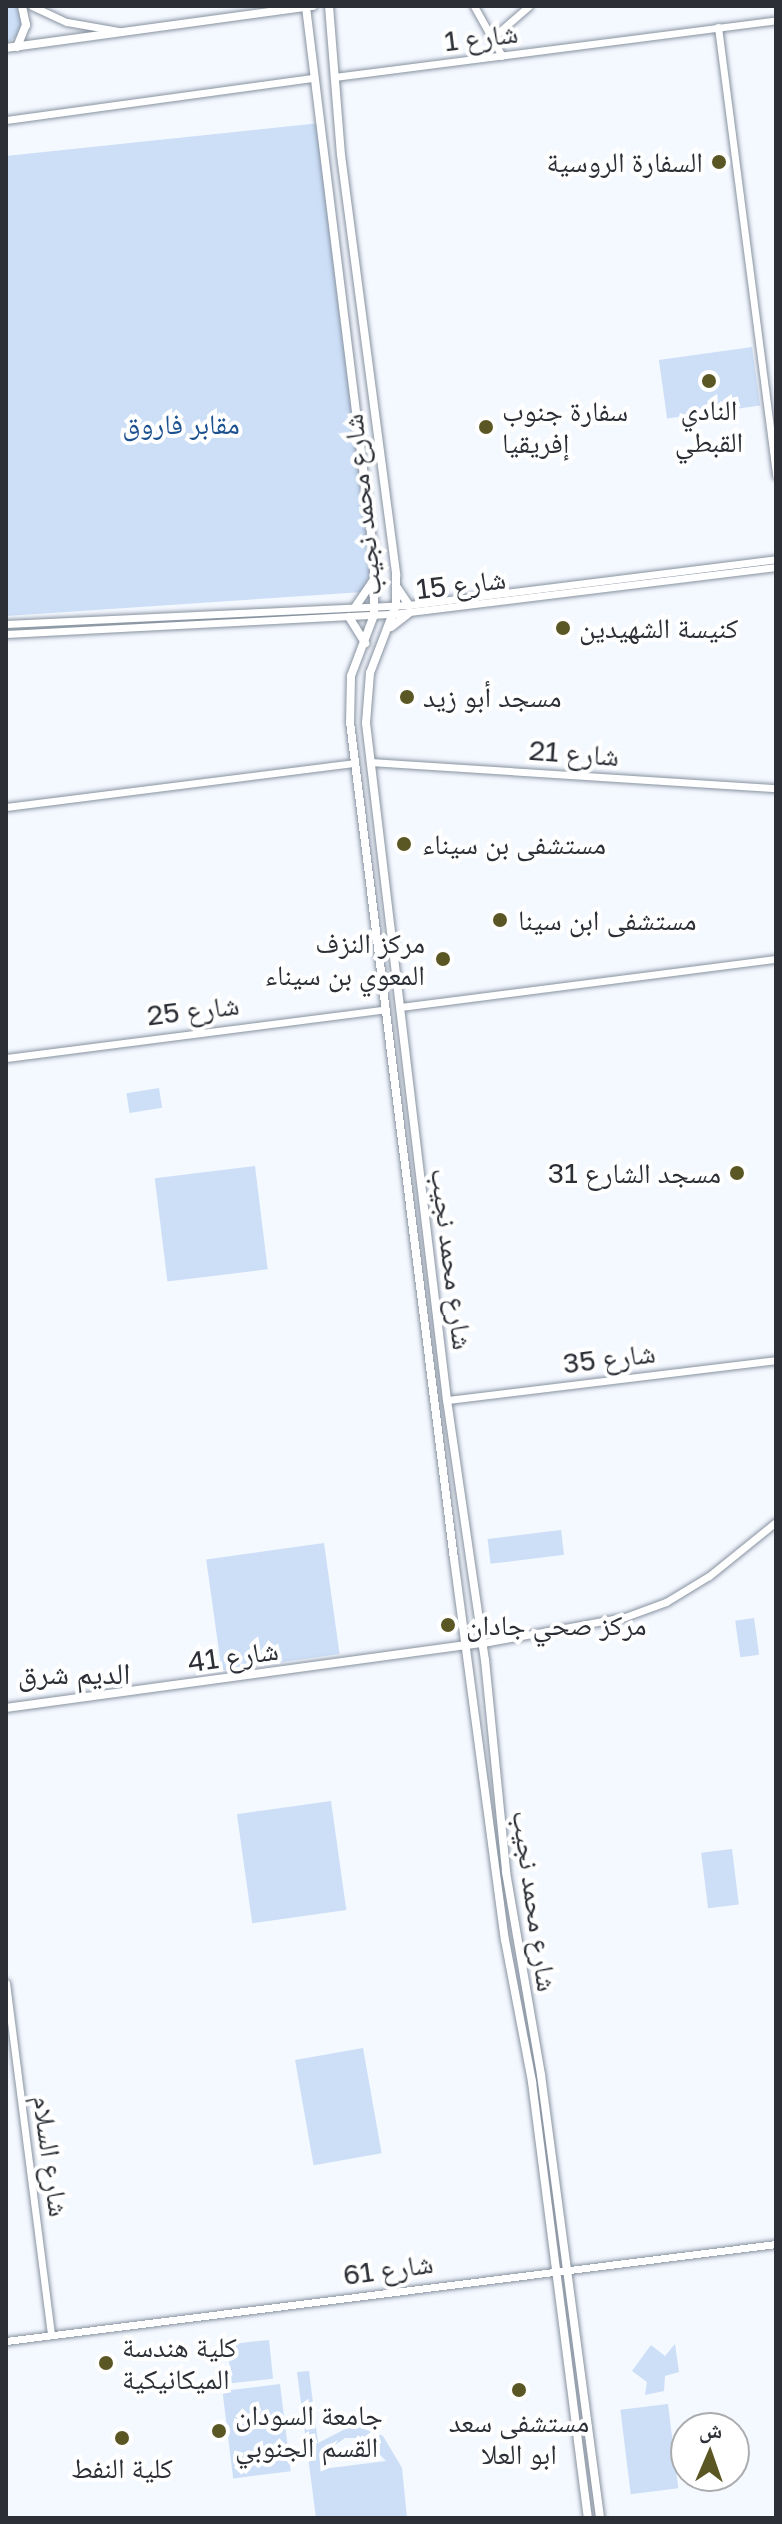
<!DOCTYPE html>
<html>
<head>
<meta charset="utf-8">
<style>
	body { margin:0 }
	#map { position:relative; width:782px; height:2524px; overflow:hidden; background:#f4f8ff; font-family:"Golos Text","Noto Naskh Arabic",sans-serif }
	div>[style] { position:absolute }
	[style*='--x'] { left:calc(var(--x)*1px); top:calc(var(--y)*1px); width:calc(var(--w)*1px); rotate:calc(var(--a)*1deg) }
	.green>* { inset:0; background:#ccdff7; transform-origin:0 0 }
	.roads { filter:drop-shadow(0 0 2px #8792a0) drop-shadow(0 0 2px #8792a0) }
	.tertiary>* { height:7px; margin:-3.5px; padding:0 3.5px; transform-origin:3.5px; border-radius:3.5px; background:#fff }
	.secondary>* { height:8px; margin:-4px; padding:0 4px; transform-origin:4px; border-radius:4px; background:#fff }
	.dots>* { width:22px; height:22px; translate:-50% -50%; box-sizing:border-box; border:4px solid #fff; border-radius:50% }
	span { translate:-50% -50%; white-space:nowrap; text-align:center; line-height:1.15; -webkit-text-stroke:8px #fff; paint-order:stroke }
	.street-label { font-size:28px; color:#2c3036 }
	.poi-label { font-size:28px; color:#2c3036 }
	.right { translate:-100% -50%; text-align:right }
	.left { translate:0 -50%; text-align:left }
	.park-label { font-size:28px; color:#1c5190 }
	.neighbourhood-label { font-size:30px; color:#2c3036 }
	.frame { position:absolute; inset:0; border:8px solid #2c3036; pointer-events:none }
	.north { position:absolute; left:670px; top:2412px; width:80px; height:80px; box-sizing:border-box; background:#fff; border:2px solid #abacaf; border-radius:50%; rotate:2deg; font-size:22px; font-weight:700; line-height:32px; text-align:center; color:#2c3036 }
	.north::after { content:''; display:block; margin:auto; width:28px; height:36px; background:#5b5724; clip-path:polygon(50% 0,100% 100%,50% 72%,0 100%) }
</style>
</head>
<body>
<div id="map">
	<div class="green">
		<i style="clip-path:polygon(6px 6px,17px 6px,23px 25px,20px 35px,6px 43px)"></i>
		<i style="clip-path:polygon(320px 123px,372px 569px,363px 592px,6px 616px,6px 156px)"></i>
		<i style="left:752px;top:347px;width:59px;height:94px;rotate:82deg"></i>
		<i style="left:159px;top:1088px;width:20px;height:33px;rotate:81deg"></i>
		<i style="left:255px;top:1166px;width:104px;height:101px;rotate:83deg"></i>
		<i style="left:561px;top:1530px;width:25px;height:74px;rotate:83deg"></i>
		<i style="left:324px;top:1543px;width:112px;height:119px;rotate:82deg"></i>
		<i style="left:754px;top:1618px;width:37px;height:19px;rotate:82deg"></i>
		<i style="left:331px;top:1801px;width:110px;height:95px;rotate:82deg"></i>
		<i style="left:732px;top:1849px;width:56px;height:31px;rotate:83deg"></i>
		<i style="left:363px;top:2048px;width:107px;height:69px;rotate:80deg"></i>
		<i style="left:269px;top:2340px;width:39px;height:42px;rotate:84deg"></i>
		<i style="clip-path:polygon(675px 2344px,679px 2372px,665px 2376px,664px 2391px,645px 2395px,647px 2382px,632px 2371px,651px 2345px,665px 2356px)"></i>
		<i style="clip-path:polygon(evenodd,309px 2371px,318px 2443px,353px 2425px,383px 2436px,402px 2468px,407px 2518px,316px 2518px,297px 2372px,309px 2371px,345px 2438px,364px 2438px,386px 2461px,322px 2469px,328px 2450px,345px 2438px)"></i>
		<i style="left:280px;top:2384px;width:88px;height:58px;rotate:83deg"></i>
		<i style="left:668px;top:2404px;width:85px;height:48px;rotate:83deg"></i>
	</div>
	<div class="roads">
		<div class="tertiary">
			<i style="--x:32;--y:6;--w:38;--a:25"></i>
			<i style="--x:67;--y:22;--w:52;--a:10"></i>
			<i style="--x:474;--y:6;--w:57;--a:60.8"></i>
			<i style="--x:718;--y:27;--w:452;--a:82.6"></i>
			<i style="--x:491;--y:39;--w:50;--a:-41"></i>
			<i style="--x:334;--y:77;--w:446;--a:-7.3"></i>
			<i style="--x:6;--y:120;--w:311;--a:-7.8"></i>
			<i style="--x:6;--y:624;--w:403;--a:-2.7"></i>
			<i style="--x:409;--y:605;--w:370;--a:-7.1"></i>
			<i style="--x:6;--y:634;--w:388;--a:-3"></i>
			<i style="--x:393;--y:614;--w:386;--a:-7"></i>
			<i style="--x:370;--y:762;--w:407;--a:3.7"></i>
			<i style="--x:6;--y:807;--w:352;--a:-7.2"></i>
			<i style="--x:400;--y:1007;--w:379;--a:-7.3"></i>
			<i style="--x:6;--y:1058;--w:383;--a:-7.3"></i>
			<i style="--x:447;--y:1400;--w:331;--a:-6.9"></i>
			<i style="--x:483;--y:1643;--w:144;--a:-10.4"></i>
			<i style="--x:625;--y:1617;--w:44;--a:-20.1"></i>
			<i style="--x:666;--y:1602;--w:50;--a:-31.2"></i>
			<i style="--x:709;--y:1576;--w:86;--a:-38.9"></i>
			<i style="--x:6;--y:1983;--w:355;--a:82.7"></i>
			<i style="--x:6;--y:2341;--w:776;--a:-7.18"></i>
		</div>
		<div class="secondary">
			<i style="--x:329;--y:6;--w:149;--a:85.4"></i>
			<i style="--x:341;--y:155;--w:424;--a:82.5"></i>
			<i style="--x:396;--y:575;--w:30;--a:90"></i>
			<i style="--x:396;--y:605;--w:73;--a:110.9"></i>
			<i style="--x:370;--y:673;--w:50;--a:94.6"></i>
			<i style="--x:366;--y:723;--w:682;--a:83.18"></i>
			<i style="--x:447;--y:1400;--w:263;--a:81.7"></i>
			<i style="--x:485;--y:1660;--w:213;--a:84.3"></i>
			<i style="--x:506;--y:1872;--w:206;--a:80.2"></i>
			<i style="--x:541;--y:2075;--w:447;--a:82.4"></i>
			<i style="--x:306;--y:7;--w:555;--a:82.96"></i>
			<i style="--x:374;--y:558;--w:57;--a:90"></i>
			<i style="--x:374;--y:615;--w:65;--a:110.7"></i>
			<i style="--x:351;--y:676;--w:46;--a:91.2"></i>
			<i style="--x:350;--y:722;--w:843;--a:82.92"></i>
			<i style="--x:454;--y:1559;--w:384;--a:82.4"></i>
			<i style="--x:505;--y:1940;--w:145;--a:79.2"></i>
			<i style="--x:532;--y:2082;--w:440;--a:82.7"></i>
			<i style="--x:17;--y:47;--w:24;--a:-68"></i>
			<i style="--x:26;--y:25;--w:19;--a:-102"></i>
			<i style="--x:6;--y:48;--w:310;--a:-7.8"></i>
			<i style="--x:396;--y:586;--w:23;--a:56"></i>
			<i style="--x:356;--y:606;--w:30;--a:-56"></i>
			<i style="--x:349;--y:617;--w:31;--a:58"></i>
			<i style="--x:391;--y:627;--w:24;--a:-38"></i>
			<i style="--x:6;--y:1708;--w:481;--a:-7.8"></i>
		</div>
	</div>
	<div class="dots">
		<i style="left:719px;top:162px;background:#5b5724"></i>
		<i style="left:709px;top:381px;background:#5b5724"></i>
		<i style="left:486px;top:427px;background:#5b5724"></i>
		<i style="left:563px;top:628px;background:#5b5724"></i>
		<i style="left:407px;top:697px;background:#5b5724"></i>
		<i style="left:404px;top:844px;background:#5b5724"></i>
		<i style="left:500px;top:920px;background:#5b5724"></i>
		<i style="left:443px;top:959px;background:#5b5724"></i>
		<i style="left:737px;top:1173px;background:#5b5724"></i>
		<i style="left:448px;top:1625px;background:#5b5724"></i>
		<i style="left:106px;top:2363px;background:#5b5724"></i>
		<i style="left:519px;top:2390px;background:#5b5724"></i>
		<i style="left:219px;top:2431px;background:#5b5724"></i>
		<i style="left:122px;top:2438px;background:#5b5724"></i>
	</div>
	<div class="street-label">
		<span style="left:481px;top:37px;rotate:-7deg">شارع 1</span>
		<span style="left:362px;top:505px;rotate:-96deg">شارع محمد نجيب</span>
		<span style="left:461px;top:584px;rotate:-7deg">شارع 15</span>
		<span style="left:574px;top:753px;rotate:4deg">شارع 21</span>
		<span style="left:193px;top:1010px;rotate:-7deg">شارع 25</span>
		<span style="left:452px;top:1259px;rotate:83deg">شارع محمد نجيب</span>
		<span style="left:609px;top:1358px;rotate:-7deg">شارع 35</span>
		<span style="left:233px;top:1656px;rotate:-8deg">شارع 41</span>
		<span style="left:535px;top:1901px;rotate:82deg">شارع محمد نجيب</span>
		<span style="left:51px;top:2156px;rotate:82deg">شارع السلام</span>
		<span style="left:388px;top:2269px;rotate:-8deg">شارع 61</span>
	</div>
	<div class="poi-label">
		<span class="right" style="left:703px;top:162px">السفارة الروسية</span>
		<span style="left:709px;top:426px">النادي<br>القبطي</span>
		<span class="left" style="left:502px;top:427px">سفارة جنوب<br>إفريقيا</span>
		<span class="left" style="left:579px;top:628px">كنيسة الشهيدين</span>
		<span class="left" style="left:423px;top:697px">مسجد أبو زيد</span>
		<span class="left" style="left:422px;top:844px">مستشفى بن سيناء</span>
		<span class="left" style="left:518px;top:920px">مستشفى ابن سينا</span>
		<span class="right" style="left:425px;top:959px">مركز النزف<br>المعوي بن سيناء</span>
		<span class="right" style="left:721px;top:1173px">مسجد الشارع 31</span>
		<span class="left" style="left:466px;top:1625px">مركز صحي جادان</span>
		<span class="left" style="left:122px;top:2363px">كلية هندسة<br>الميكانيكية</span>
		<span class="left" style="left:235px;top:2431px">جامعة السودان<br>القسم الجنوبي</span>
		<span style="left:519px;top:2438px">مستشفى سعد<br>ابو العلا</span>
		<span style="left:122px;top:2468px">كلية النفط</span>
	</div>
	<div class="park-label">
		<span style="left:181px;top:424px">مقابر فاروق</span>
	</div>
	<div class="neighbourhood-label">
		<span style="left:74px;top:1673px">الديم شرق</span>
	</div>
	<div class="frame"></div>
	<div class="north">ش</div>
</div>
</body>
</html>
